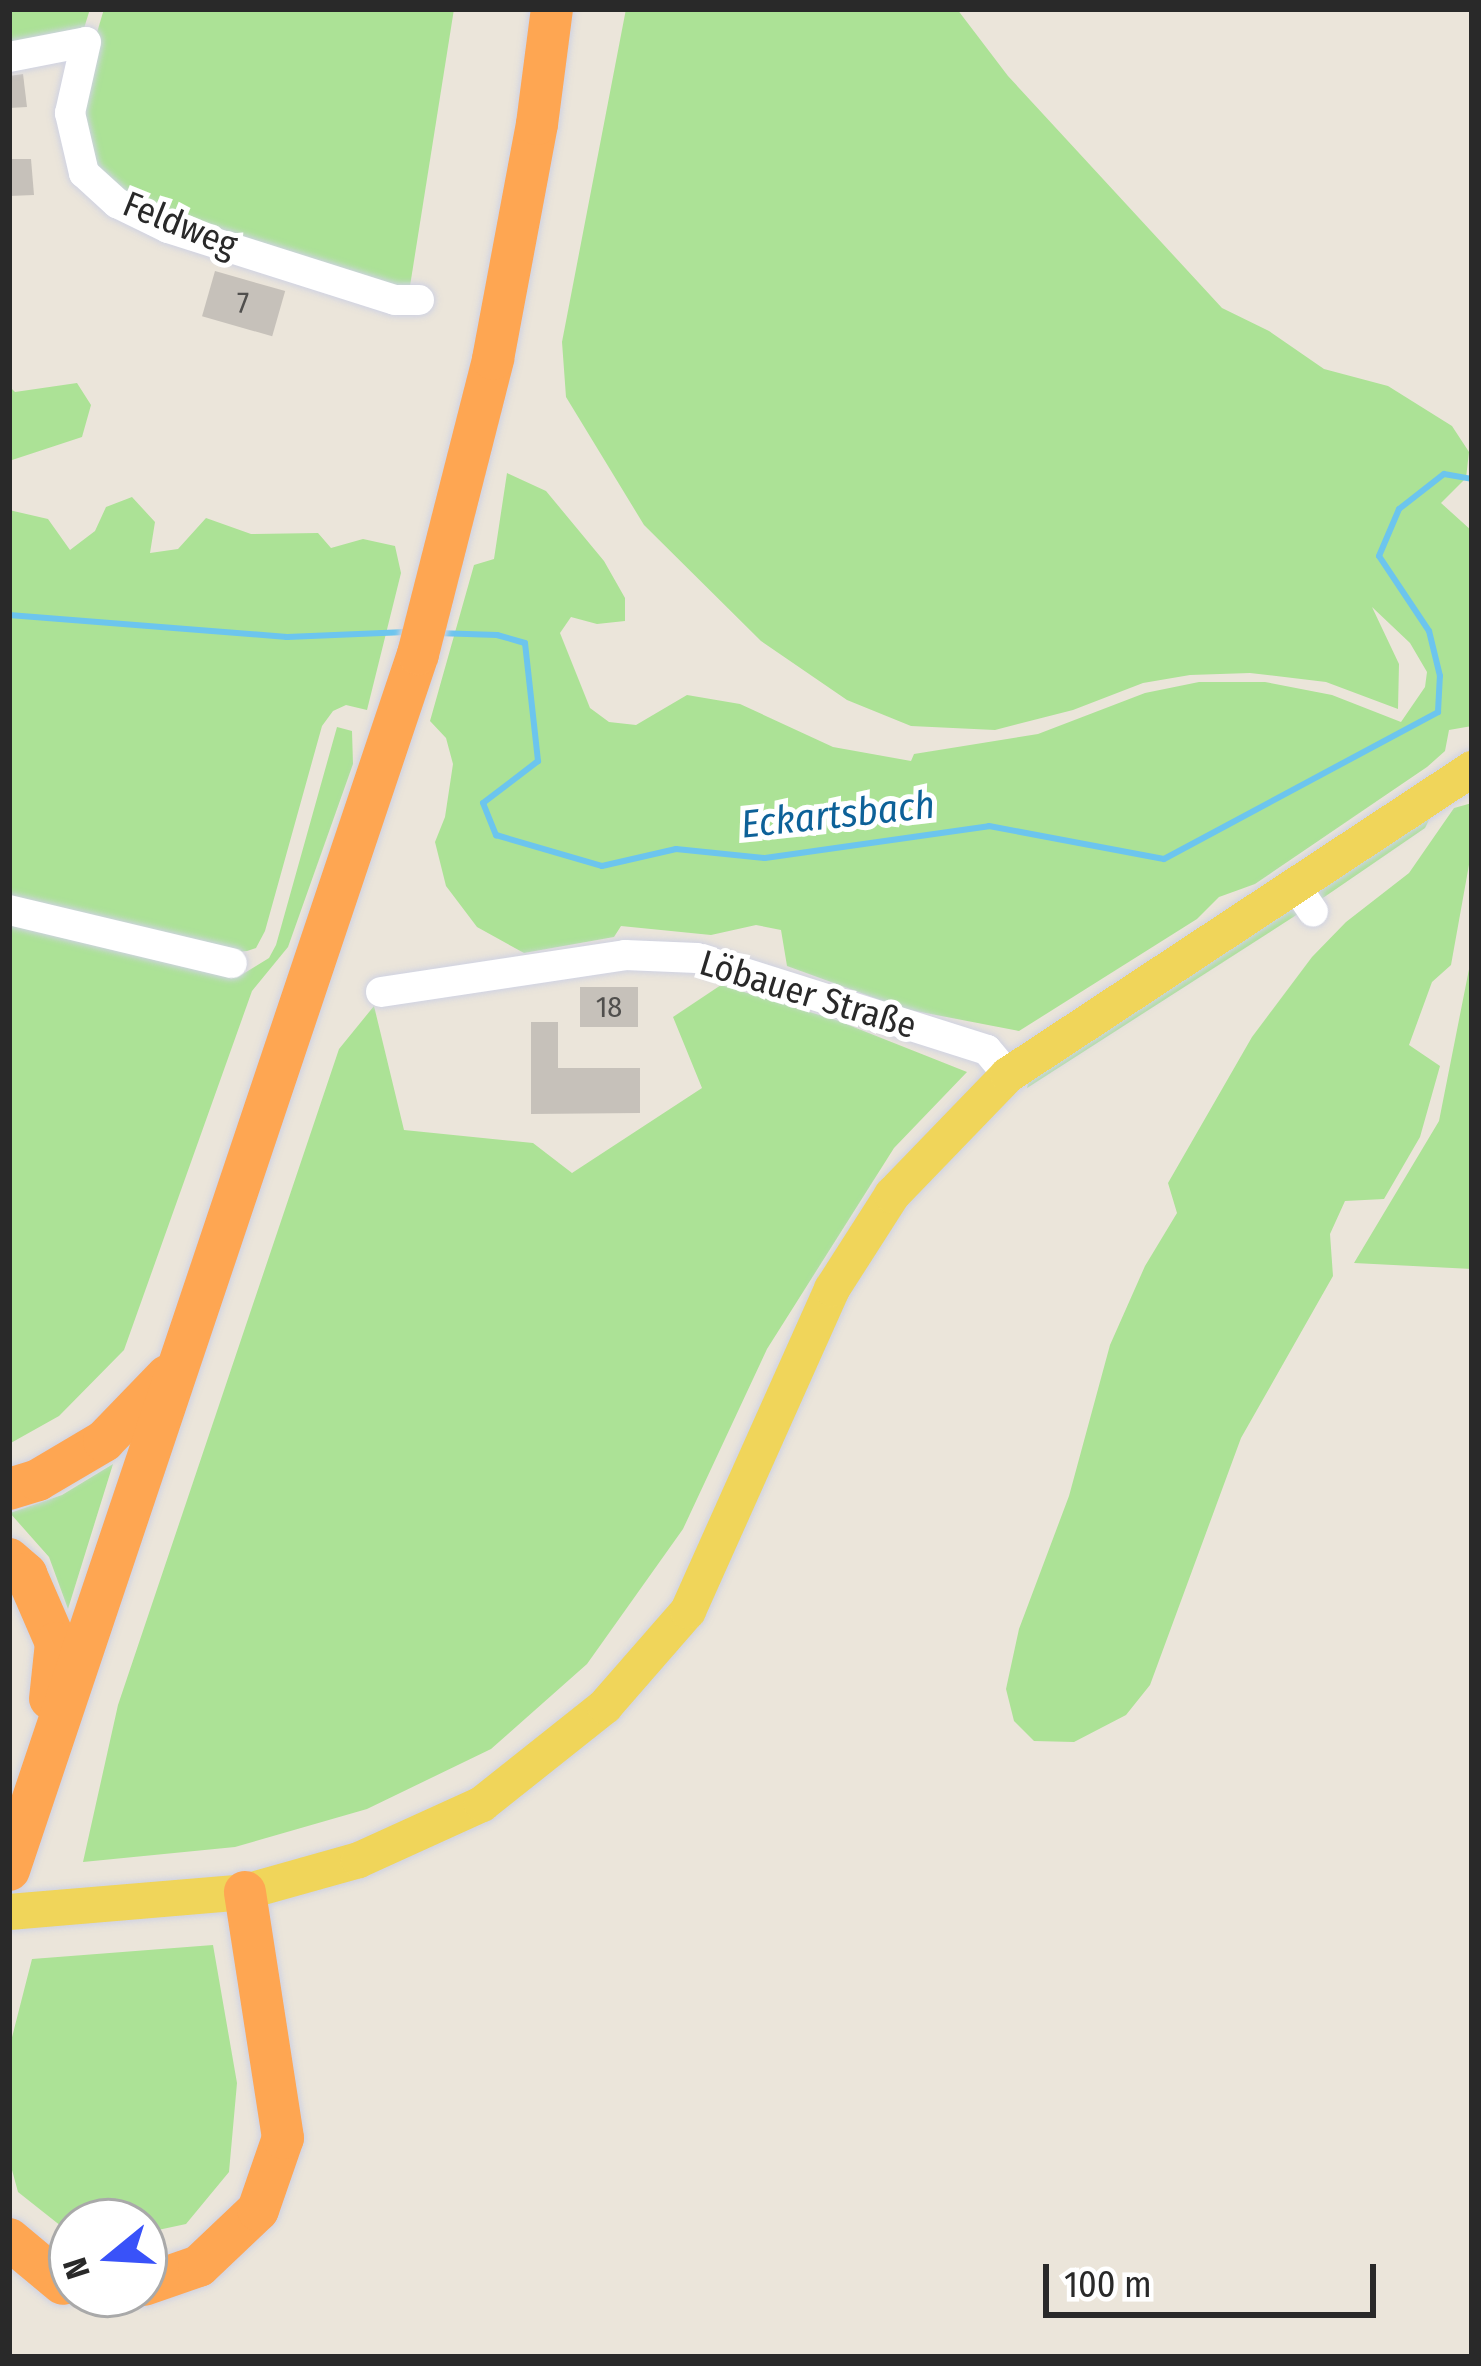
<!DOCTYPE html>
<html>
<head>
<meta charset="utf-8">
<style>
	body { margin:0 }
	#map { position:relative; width:1481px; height:2366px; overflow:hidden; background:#ebe5da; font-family:"Fira Sans Condensed",sans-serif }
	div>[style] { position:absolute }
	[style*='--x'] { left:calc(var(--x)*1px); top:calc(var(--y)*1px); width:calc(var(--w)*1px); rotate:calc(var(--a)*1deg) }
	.green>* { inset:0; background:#ace296 }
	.stream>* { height:6px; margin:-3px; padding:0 3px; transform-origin:3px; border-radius:3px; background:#6cc5ee }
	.building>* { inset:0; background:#c6c1ba; transform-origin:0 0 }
	.roads { filter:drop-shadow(0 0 3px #cfd2e2) drop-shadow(0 0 3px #cfd2e2) }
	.minor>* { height:30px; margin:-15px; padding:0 15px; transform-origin:15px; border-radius:15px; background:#fff }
	.major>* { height:36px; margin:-18px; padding:0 18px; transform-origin:18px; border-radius:18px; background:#f0d55a }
	.highway>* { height:42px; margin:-21px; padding:0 21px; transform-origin:21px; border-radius:21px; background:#fea652 }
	span { translate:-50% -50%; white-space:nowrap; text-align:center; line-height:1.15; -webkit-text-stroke:10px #fff; paint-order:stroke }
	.number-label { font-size:30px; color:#504f4d }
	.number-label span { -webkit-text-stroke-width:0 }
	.street-label { font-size:36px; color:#292929 }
	.water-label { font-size:39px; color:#0d6198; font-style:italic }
	.frame { position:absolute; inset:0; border:12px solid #292929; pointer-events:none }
	.north { position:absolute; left:48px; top:2198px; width:120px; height:120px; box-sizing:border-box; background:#fff; border:3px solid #a9a9a9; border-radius:50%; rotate:252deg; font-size:33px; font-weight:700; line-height:48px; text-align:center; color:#292929 }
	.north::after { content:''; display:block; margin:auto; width:42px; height:54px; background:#3952f9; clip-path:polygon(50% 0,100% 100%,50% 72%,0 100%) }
	.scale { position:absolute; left:1043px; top:2264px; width:333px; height:54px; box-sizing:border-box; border:6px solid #292929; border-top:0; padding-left:15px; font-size:36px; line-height:42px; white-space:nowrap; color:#292929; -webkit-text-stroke:9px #fff; paint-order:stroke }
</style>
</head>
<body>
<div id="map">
	<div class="green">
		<i style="clip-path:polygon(9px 9px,90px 9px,81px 38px,9px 51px)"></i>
		<i style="clip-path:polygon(104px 9px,454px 9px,410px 286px,398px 291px,147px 211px,108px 186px,78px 129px,84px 76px)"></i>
		<i style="clip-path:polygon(626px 9px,957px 9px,1008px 76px,1222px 308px,1269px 331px,1324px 369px,1388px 386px,1452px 426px,1469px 452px,1466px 478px,1441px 503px,1472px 531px,1472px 726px,1449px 730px,1445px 751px,1427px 767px,1255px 884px,1219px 897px,1197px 919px,1019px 1031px,905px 1009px,787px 966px,781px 930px,756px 925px,711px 935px,621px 926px,614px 937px,524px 953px,477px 927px,446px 886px,435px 842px,445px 817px,453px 764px,446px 738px,430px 721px,474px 565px,494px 559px,507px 473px,546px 491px,604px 561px,625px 598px,625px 621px,597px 624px,571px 617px,560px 633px,590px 708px,609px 722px,636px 725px,687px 695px,740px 704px,833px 747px,911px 761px,914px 754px,1038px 734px,1145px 693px,1199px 682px,1265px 682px,1332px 695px,1401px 722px,1425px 687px,1427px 672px,1410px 643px,1372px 607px,1399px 664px,1398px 709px,1326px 682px,1250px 673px,1190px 675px,1143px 683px,1073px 710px,995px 730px,911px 726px,847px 700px,761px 641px,644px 525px,566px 397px,562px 342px)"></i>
		<i style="clip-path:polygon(77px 383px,91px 405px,82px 437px,9px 461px,9px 386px,15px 392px)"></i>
		<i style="clip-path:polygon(132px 497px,155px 522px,150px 553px,178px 549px,206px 518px,251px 534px,318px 533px,331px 548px,363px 539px,395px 546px,401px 573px,367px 710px,346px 705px,333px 711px,322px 726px,265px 931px,256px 948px,247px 951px,225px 953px,9px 901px,9px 510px,48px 519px,70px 550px,95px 531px,106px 507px)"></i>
		<i style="clip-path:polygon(337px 727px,352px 731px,353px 764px,288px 947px,252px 991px,124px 1350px,59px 1416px,9px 1444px,9px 923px,238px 977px,269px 958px,276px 945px)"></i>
		<i style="clip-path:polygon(1472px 803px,1472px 848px,1451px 965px,1432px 982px,1409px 1045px,1440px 1066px,1420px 1137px,1384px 1199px,1345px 1201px,1330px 1234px,1333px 1276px,1241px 1438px,1150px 1685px,1126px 1715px,1074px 1742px,1034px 1741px,1014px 1721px,1006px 1689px,1019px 1629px,1069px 1496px,1110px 1345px,1145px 1266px,1177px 1213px,1168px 1183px,1252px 1037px,1312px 957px,1346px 922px,1409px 873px,1454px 808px)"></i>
		<i style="clip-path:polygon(1433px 812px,1425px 828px,1317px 902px,1314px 899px,1318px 887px)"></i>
		<i style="clip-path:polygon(1294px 907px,1301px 912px,1027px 1088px,1029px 1080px)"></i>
		<i style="clip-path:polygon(1472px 954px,1472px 1269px,1354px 1263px,1439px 1121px)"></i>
		<i style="clip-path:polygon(721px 985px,836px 1020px,967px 1072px,894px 1148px,767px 1349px,683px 1529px,587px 1664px,491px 1749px,367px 1809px,235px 1847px,83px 1862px,118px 1705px,339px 1049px,374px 1006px,404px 1130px,533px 1143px,572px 1173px,702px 1088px,673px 1017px)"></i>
		<i style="clip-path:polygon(113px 1464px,68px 1609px,49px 1557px,10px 1513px,62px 1495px)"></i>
		<i style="clip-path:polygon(213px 1945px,237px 2083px,229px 2172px,186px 2224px,144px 2233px,144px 2222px,72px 2222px,72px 2231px,66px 2230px,18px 2192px,9px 2159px,9px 2049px,32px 1959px)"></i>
	</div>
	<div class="stream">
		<i style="--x:9;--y:615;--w:279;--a:4.5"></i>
		<i style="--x:287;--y:637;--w:119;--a:-2.4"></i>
		<i style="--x:437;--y:633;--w:60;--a:1.9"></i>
		<i style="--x:497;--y:635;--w:29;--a:16"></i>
		<i style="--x:525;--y:643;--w:119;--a:83.7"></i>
		<i style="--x:538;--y:761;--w:69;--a:142.6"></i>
		<i style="--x:483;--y:803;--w:35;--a:68"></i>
		<i style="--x:496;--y:835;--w:110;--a:16.3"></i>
		<i style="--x:602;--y:866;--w:76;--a:-12.9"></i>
		<i style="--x:676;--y:849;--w:89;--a:5.8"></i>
		<i style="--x:765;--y:858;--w:226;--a:-8.1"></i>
		<i style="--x:989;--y:826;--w:178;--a:10.7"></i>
		<i style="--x:1164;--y:859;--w:311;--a:-28.2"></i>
		<i style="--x:1438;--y:712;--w:36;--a:-87"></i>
		<i style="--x:1440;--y:676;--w:46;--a:-103.7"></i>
		<i style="--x:1429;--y:631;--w:90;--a:-123.7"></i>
		<i style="--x:1379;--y:556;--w:51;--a:-66.9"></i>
		<i style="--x:1399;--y:509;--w:57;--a:-37.9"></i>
		<i style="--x:1444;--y:474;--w:28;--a:10"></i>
	</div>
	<div class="building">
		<i style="clip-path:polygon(23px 74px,27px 107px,9px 108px,9px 76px)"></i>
		<i style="clip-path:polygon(9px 159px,31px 159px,34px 195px,9px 196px)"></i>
		<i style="left:215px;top:271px;width:73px;height:47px;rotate:16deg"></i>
		<i style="left:580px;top:987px;width:58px;height:40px"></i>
		<i style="clip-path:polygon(531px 1022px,558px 1022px,558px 1068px,640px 1068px,640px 1113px,531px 1114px)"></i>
	</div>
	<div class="roads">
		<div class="minor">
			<i style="--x:9;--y:57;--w:78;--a:-11"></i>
			<i style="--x:86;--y:42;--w:73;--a:102.7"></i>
			<i style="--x:70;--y:113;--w:62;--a:76.9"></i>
			<i style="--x:84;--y:173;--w:45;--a:42.3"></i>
			<i style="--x:117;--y:203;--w:57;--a:26.1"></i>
			<i style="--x:168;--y:228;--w:238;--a:17.6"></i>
			<i style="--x:395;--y:300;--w:24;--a:0"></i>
			<i style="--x:1295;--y:885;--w:32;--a:56"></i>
			<i style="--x:9;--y:910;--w:229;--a:13.4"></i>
			<i style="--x:381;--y:992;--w:247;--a:-8.6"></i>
			<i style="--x:625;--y:955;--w:72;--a:2.4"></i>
			<i style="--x:697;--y:958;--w:304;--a:17.6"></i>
			<i style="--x:987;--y:1050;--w:33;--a:50"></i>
		</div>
		<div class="major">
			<i style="--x:9;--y:1912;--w:237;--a:-4.8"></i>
			<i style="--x:245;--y:1892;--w:118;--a:-15.7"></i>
			<i style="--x:359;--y:1860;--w:135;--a:-24.5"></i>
			<i style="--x:482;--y:1804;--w:157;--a:-38.5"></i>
			<i style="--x:605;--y:1706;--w:126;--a:-48.9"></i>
			<i style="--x:688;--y:1611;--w:353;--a:-65.9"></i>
			<i style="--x:832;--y:1289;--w:112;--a:-57.4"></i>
			<i style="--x:892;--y:1195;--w:167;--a:-46"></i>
			<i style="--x:1008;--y:1075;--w:556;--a:-33.4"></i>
		</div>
		<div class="highway">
			<i style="--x:9;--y:1489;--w:30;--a:-17"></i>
			<i style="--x:38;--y:1480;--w:77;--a:-30.6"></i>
			<i style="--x:104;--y:1441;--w:91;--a:-45.9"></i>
			<i style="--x:9;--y:1559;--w:23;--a:41"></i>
			<i style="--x:26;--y:1574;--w:75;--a:66.5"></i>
			<i style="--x:56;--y:1643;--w:56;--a:96.1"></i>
			<i style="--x:9;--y:1870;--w:1283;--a:-71.41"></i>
			<i style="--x:418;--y:654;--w:304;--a:-75.7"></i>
			<i style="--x:493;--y:359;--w:239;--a:-79.4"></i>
			<i style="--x:537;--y:124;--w:116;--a:-82.6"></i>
			<i style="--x:9;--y:2239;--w:70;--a:39.8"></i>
			<i style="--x:144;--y:2285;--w:58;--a:-19.1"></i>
			<i style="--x:199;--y:2266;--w:81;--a:-43.5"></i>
			<i style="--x:258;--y:2210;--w:76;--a:-70.9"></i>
			<i style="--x:283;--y:2138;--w:249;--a:-98.8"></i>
		</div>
	</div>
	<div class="number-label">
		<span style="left:243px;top:303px">7</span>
		<span style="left:609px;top:1007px">18</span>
	</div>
	<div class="street-label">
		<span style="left:180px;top:225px;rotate:22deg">Feldweg</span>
		<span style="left:808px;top:995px;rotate:17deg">Löbauer Straße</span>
	</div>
	<div class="water-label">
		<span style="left:838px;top:815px;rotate:-6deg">Eckartsbach</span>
	</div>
	<div class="frame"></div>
	<div class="north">N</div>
	<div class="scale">100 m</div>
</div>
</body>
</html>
